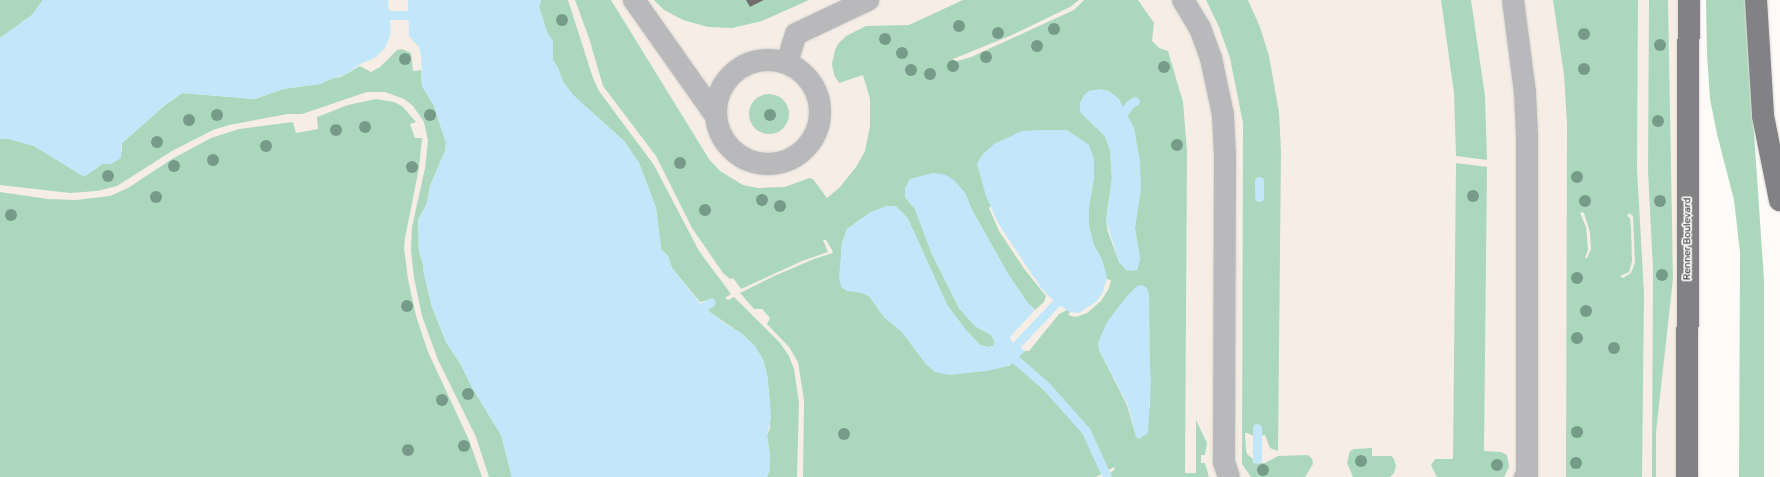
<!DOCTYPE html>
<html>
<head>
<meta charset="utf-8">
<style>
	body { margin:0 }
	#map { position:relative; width:1780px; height:477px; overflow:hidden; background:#fdfaf8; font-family:Rubik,sans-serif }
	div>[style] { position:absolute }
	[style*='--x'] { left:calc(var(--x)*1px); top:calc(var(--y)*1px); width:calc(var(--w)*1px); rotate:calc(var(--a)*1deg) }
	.built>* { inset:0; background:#f6eee5; transform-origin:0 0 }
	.green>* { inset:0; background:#abd8bc }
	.round { border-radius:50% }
	.water>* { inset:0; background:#c3e7fa }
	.stream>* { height:9px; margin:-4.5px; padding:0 4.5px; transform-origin:4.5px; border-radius:4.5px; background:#c3e7fa }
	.roads { filter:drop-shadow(0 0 1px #dad8d6) drop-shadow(0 0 1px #dad8d6) }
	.minor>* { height:22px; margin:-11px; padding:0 11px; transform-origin:11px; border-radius:11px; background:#b9b9bb }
	.minor>.ring { margin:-11px; padding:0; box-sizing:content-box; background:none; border:22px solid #b9b9bb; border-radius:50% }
	.major>* { height:22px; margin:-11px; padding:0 11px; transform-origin:11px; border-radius:11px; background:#828285 }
	.trees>* { width:12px; height:12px; margin:-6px; border-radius:50%; background:#769b89 }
	.wall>* { inset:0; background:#706e6c }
	span { translate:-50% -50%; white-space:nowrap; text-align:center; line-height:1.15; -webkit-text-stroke:3.5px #fff; paint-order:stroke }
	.street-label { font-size:10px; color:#252423 }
</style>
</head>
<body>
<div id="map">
	<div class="built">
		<i style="left:0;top:0;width:1689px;height:477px"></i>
	</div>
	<div class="green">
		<i style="clip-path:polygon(0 0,43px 0,32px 15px,0 38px)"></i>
		<i style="clip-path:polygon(541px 0,568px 0,593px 78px,599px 91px,654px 165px,699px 251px,731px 294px,725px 298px,728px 300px,734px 297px,780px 343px,789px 356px,794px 369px,799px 403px,797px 477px,767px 477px,770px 469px,770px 455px,767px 436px,770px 428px,770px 404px,767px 374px,763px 360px,755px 346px,742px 334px,708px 311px,713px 304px,713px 301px,709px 300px,700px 302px,672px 268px,668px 256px,661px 249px,656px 208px,639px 163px,624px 141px,574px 96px,563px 82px,558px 68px,553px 60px,548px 35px,539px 7px)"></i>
		<i style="clip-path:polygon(evenodd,575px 0,611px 0,709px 159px,720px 171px,743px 185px,758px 188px,785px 187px,809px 178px,813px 179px,827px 198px,840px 187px,856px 167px,865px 151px,870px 126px,870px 99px,863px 75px,839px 83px,834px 75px,832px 64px,835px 50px,838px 44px,846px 36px,866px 26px,909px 25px,963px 0,1079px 0,1070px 7px,1012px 35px,953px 59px,954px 62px,971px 57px,1074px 10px,1084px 0,1138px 0,1154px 23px,1152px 41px,1159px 48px,1168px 51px,1183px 102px,1187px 151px,1185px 473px,1196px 473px,1196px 420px,1207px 443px,1205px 455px,1201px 455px,1201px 463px,1205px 463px,1209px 477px,1106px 477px,1115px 469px,1114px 467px,1096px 477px,803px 477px,804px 400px,798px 362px,789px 347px,767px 324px,770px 318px,762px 309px,754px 309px,740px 293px,772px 277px,814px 259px,833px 253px,832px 250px,826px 240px,823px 240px,828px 252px,802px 261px,741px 289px,733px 278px,730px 279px,723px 273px,692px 228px,656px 156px,603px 86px,589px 38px,575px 0,1080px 112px,1140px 161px,1135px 229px,1140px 259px,1137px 270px,1119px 262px,1108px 232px,1106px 220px,1112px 179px,1110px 150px,1105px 136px,1080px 112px,575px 0,1041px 130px,1094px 159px,1094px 177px,1089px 206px,1089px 226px,1093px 243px,1102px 260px,1106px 279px,1111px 280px,1109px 288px,1101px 301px,1087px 313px,1076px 317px,1071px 316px,1068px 315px,1070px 312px,1067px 310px,1059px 314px,1029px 351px,1025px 351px,1009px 366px,926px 364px,902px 332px,884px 317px,869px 296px,862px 293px,841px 257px,842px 243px,847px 229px,871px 212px,901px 211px,908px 219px,947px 305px,965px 329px,980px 345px,988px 347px,993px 346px,995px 342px,991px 335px,975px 326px,959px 308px,931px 252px,915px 209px,905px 197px,965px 193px,971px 208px,1008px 274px,1027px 302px,1035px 310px,1044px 302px,1046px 296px,1025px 270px,999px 231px,989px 208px,991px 206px,986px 196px,1041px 130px,575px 0,1149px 293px,1150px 406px,1140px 439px,1136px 436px,1127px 405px,1099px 350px,1149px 293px)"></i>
		<i style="clip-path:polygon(654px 0,747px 0,750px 7px,764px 0,809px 0,762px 21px,732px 28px,708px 27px,683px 20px,664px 10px)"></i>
		<i style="clip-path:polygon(evenodd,1206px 0,1248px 0,1260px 27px,1269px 56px,1279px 112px,1281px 151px,1278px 451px,1270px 448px,1265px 435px,1256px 437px,1247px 433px,1245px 433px,1246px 450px,1247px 454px,1253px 459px,1253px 463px,1265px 463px,1278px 456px,1308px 455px,1312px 459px,1313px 464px,1305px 477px,1251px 477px,1242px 464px,1243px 123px,1230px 58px,1219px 27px,1206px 0,1256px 190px,1262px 190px,1262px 200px,1256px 200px,1256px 190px)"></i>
		<i style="clip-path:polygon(1441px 0,1471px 0,1485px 96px,1487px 160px,1456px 156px,1454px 93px)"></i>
		<i style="clip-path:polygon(evenodd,1553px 0,1638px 0,1637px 168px,1644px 294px,1642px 477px,1566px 477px,1567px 124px,1564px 75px,1553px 0,1582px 212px,1584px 213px,1590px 232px,1591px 249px,1587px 258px,1585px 258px,1588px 250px,1586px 227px,1580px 213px,1582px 212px,1553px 0,1629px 213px,1633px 216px,1635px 263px,1631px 273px,1623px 278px,1620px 276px,1629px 272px,1632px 261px,1631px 227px,1630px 218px,1627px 216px,1629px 213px)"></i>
		<i style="clip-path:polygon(1649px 0,1668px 0,1673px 279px,1656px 432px,1656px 477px,1652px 477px,1652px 461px,1653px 269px,1648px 171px)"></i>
		<i style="clip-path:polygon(1706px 0,1745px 0,1764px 280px,1764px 477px,1739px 477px,1740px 252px,1734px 200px,1717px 134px,1710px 99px,1707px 54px)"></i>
		<i style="clip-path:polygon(402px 49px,411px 53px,413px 71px,421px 70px,422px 86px,434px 106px,446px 143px,445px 151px,430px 186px,427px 203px,418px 220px,419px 252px,423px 264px,424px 274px,432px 307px,446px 342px,461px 365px,473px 389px,501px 435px,512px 477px,489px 477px,476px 437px,438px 360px,422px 316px,414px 278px,411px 250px,412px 227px,425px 168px,428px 141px,424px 122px,413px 106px,404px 99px,385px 92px,367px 92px,302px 114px,288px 114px,229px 125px,213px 130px,172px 151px,117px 186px,97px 191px,70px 193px,0 185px,0 139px,9px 139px,34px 146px,83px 176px,94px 170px,102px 164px,111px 164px,122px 151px,122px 143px,164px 106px,182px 93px,255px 99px,283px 89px,320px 84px,333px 78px,341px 77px,360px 66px,371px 72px,380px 67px,397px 50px)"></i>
		<i class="round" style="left:749px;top:94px;width:40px;height:40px"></i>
		<i style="clip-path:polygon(376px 99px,394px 102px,402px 106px,416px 122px,410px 124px,415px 138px,422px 138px,419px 168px,405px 238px,404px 248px,408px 279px,416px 316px,428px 352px,469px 440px,482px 477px,0 477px,0 192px,48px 199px,76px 200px,110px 196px,128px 188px,172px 159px,211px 138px,239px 129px,293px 122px,296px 133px,318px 129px,317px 117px,348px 105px)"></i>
		<i style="clip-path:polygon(1456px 163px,1487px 167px,1484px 451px,1501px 452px,1507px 455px,1509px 467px,1504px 477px,1437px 477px,1431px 465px,1435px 459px,1453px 459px)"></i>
		<i style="clip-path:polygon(1372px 448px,1372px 456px,1391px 456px,1394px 459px,1396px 466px,1394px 473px,1390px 477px,1353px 477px,1347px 463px,1350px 451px,1354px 449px)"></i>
	</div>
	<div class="water">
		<i style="clip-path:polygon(43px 0,388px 0,391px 33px,385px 48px,375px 58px,362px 63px,345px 75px,333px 78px,320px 84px,283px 89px,254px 99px,182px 93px,164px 106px,122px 143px,121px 158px,111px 164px,102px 164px,87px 175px,83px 176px,34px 146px,9px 139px,0 139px,0 38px,32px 15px)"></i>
		<i style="clip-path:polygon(408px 0,541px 0,539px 7px,547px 32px,553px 41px,553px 60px,558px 68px,563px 82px,574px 96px,624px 141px,639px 163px,656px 208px,661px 249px,668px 256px,672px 268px,703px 307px,723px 322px,742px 334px,755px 346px,763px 360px,767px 374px,770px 404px,771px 418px,767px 436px,770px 455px,770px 469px,767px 477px,512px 477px,501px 435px,473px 389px,461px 365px,446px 342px,432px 307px,424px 274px,423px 264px,419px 252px,418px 220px,427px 203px,430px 186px,445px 151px,446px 143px,434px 106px,422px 86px,421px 55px,419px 47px,409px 36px)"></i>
		<i style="clip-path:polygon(1099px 89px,1109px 91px,1119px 99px,1134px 128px,1140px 161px,1141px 189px,1135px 229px,1140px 259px,1137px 270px,1133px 271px,1126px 270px,1119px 262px,1106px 220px,1112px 179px,1110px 150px,1105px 136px,1080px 112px,1080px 103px,1084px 95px,1089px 91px)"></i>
		<i style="clip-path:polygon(1041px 130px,1067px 130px,1089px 145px,1094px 159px,1094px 177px,1089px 206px,1089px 226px,1093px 243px,1102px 260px,1107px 277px,1103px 292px,1097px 301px,1079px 313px,1070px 312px,1056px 303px,1042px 289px,1027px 267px,998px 223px,986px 196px,977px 164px,982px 155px,994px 144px,1022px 131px)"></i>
		<i style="clip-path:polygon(933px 173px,946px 175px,955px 181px,965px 193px,971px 208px,1008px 274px,1027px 302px,1035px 310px,1010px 337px,1012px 342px,1025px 351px,1009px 366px,986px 371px,949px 375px,935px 372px,926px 364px,902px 332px,884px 317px,869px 296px,862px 293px,847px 291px,841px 287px,839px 278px,842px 243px,847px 229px,871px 212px,886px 206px,896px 206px,908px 219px,947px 305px,965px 329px,980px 345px,988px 347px,993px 346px,995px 342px,991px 335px,975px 326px,959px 308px,931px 252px,915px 209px,905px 197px,905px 188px,910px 179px)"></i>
		<i style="clip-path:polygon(1142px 285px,1147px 288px,1149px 293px,1149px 353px,1151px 382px,1148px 433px,1139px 439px,1136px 436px,1128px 405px,1099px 350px,1098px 343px,1107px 322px,1127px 296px,1137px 286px)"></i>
	</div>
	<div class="stream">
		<i style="--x:390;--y:15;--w:19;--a:0"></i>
		<i style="--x:1125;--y:111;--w:7;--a:-56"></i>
		<i style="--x:1129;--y:105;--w:7;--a:-34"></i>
		<i style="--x:1259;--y:181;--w:16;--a:90"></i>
		<i style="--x:703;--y:307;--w:9;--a:-32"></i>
		<i style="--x:1016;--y:345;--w:58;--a:-46.4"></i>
		<i style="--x:1016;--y:360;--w:38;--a:41"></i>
		<i style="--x:1045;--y:385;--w:62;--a:48.3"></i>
		<i style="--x:1086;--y:431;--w:51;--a:65.5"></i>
		<i style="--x:1257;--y:428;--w:31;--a:90"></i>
	</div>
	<div class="roads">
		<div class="minor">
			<i style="--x:634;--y:0;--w:141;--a:54.8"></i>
			<i style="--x:1183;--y:0;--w:33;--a:59"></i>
			<i style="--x:1200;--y:28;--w:32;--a:70"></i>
			<i style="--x:1211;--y:58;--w:58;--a:78.1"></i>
			<i style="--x:1223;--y:115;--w:41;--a:87.2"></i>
			<i style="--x:1225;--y:156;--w:306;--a:90.2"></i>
			<i style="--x:1224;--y:462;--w:16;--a:72"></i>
			<i style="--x:1513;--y:0;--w:94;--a:82.6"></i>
			<i style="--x:1525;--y:93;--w:42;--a:87.3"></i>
			<i style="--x:1527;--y:135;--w:339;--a:90"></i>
			<i style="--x:1527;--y:474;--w:4;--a:124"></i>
			<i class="ring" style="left:716px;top:60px;width:82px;height:82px"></i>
			<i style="--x:787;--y:63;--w:30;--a:-73"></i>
			<i style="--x:796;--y:34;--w:80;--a:-25.3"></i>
		</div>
		<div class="major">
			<i style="--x:1756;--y:0;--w:116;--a:86.5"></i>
			<i style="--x:1763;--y:116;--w:86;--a:78.6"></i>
			<i style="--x:1687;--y:477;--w:477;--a:-89.8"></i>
		</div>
	</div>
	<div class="trees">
		<i style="left:562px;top:20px"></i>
		<i style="left:959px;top:26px"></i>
		<i style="left:1054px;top:29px"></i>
		<i style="left:998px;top:33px"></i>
		<i style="left:1584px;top:34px"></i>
		<i style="left:885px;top:39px"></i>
		<i style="left:1660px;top:45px"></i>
		<i style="left:1037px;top:46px"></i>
		<i style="left:902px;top:53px"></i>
		<i style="left:986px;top:57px"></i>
		<i style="left:405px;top:59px"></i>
		<i style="left:953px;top:66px"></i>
		<i style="left:1164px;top:67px"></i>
		<i style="left:1584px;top:69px"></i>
		<i style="left:911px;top:70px"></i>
		<i style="left:930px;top:74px"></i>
		<i style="left:217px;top:115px"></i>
		<i style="left:430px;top:115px"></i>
		<i style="left:770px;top:115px"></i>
		<i style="left:189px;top:120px"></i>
		<i style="left:1658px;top:121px"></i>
		<i style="left:365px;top:127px"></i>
		<i style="left:336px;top:130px"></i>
		<i style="left:157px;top:142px"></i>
		<i style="left:1177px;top:145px"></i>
		<i style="left:266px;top:146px"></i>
		<i style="left:213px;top:160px"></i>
		<i style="left:680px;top:163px"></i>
		<i style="left:174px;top:166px"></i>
		<i style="left:412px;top:167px"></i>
		<i style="left:108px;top:176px"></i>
		<i style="left:1577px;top:177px"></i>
		<i style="left:1473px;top:196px"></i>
		<i style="left:156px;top:197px"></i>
		<i style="left:762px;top:200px"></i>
		<i style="left:1585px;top:201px"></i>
		<i style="left:1660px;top:201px"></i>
		<i style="left:780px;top:206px"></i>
		<i style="left:705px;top:210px"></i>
		<i style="left:11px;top:215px"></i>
		<i style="left:1662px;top:275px"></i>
		<i style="left:1577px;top:278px"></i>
		<i style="left:407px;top:306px"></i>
		<i style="left:1586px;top:311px"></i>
		<i style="left:1577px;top:338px"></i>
		<i style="left:1614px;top:348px"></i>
		<i style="left:468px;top:394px"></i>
		<i style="left:442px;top:400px"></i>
		<i style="left:1577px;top:432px"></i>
		<i style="left:844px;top:434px"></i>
		<i style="left:464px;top:446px"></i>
		<i style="left:408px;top:450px"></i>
		<i style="left:1361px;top:461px"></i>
		<i style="left:1576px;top:463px"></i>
		<i style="left:1497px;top:465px"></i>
		<i style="left:1263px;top:470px"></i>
	</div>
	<div class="wall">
		<i style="clip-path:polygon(746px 0,764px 0,750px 7px)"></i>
	</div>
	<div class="street-label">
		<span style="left:1688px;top:239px;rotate:-90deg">Renner Boulevard</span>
	</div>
</div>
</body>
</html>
